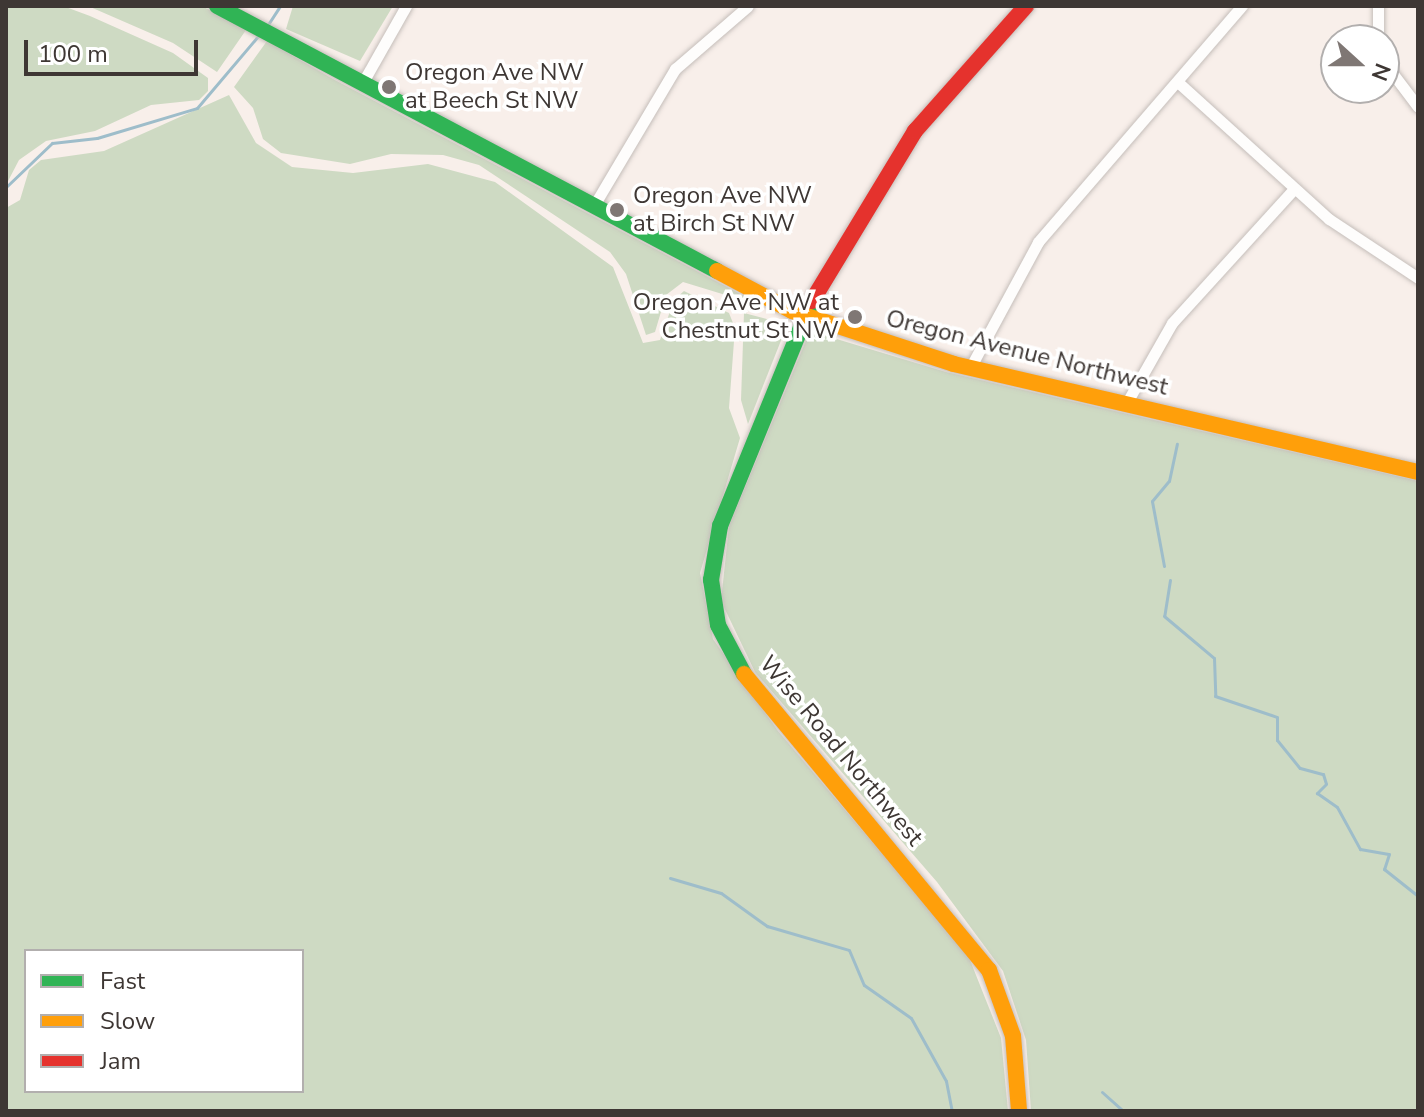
<!DOCTYPE html>
<html>
<head>
<meta charset="utf-8">
<style>
	body { margin:0 }
	#map { position:relative; width:1424px; height:1117px; overflow:hidden; background:#f8efea; font-family:"Nunito Sans",sans-serif }
	div>[style] { position:absolute }
	[style*='--x'] { left:calc(var(--x)*1px); top:calc(var(--y)*1px); width:calc(var(--w)*1px); rotate:calc(var(--a)*1deg) }
	.forest>* { inset:0; background:#cedac3 }
	.stream>* { height:3px; margin:-1.5px; padding:0 1.5px; transform-origin:1.5px; border-radius:1.5px; background:#9ebdca }
	.roads { filter:drop-shadow(0 0 2px #c5beba) drop-shadow(0 0 2px #c5beba) }
	.street>* { height:11px; margin:-5.5px; padding:0 5.5px; transform-origin:5.5px; border-radius:5.5px; background:#fefdfc }
	.fast>* { height:16px; margin:-8px; padding:0 8px; transform-origin:8px; border-radius:8px; background:#30b455 }
	.slow>* { height:16px; margin:-8px; padding:0 8px; transform-origin:8px; border-radius:8px; background:#ff9f0a }
	.jam>* { height:16px; margin:-8px; padding:0 8px; transform-origin:8px; border-radius:8px; background:#e5322d }
	.dots>* { width:22px; height:22px; translate:-50% -50%; box-sizing:border-box; border:4px solid #fff; border-radius:50% }
	span { translate:-50% -50%; white-space:nowrap; text-align:center; line-height:1.15; -webkit-text-stroke:7px #fff; paint-order:stroke }
	.poi-label { font-size:24px; color:#3e3734 }
	.left { translate:0 -50%; text-align:left }
	.right { translate:-100% -50%; text-align:right }
	.street-label { font-size:24px; color:#3e3734 }
	.frame { position:absolute; inset:0; border:8px solid #3e3734; pointer-events:none }
	.legend { position:absolute; left:24px; top:949px; width:280px; height:144px; box-sizing:border-box; background:#fff; border:2px solid #b2afae; margin:0; padding:10px 14px; list-style:none; font-size:24px; color:#3e3734 }
	.legend li { display:flex; align-items:center; gap:16px; height:40px }
	.legend b { width:40px; border:2px solid #b2afae }
	.north { position:absolute; left:1320px; top:24px; width:80px; height:80px; box-sizing:border-box; background:#fff; border:2px solid #b2afae; border-radius:50%; rotate:111deg; font-size:22px; font-weight:700; line-height:32px; text-align:center; color:#3e3734 }
	.north::after { content:''; display:block; margin:auto; width:28px; height:36px; background:#7f7774; clip-path:polygon(50% 0,100% 100%,50% 72%,0 100%) }
	.scale { position:absolute; left:24px; top:40px; width:174px; height:36px; box-sizing:border-box; border:4px solid #3e3734; border-top:0; padding-left:10px; font-size:24px; line-height:28px; white-space:nowrap; color:#3e3734; -webkit-text-stroke:6px #fff; paint-order:stroke }
</style>
</head>
<body>
<div id="map">
	<div class="forest">
		<i style="clip-path:polygon(6px 6px,63px 6px,90px 16px,173px 53px,208px 78px,208px 91px,199px 100px,151px 105px,95px 131px,46px 141px,19px 160px,6px 185px)"></i>
		<i style="clip-path:polygon(88px 6px,202px 6px,246px 30px,217px 72px,173px 43px)"></i>
		<i style="clip-path:polygon(293px 6px,393px 6px,360px 61px,286px 29px)"></i>
		<i style="clip-path:polygon(267px 41px,333px 79px,765px 307px,683px 282px,666px 295px,655px 332px,646px 335px,626px 274px,610px 252px,479px 165px,443px 155px,391px 154px,350px 164px,281px 153px,263px 139px,253px 108px,234px 87px)"></i>
		<i style="clip-path:polygon(evenodd,229px 95px,256px 143px,292px 167px,353px 173px,428px 164px,495px 182px,613px 267px,643px 343px,660px 340px,674px 300px,684px 291px,729px 313px,735px 328px,729px 408px,740px 438px,700px 573px,713px 639px,778px 731px,968px 955px,1001px 1038px,1008px 1111px,6px 1111px,6px 208px,20px 200px,29px 170px,41px 160px,104px 151px,229px 95px,26px 951px,302px 951px,302px 1091px,26px 1091px,26px 951px)"></i>
		<i style="clip-path:polygon(744px 313px,782px 323px,784px 333px,748px 424px,741px 400px)"></i>
		<i style="clip-path:polygon(810px 331px,946px 372px,1418px 481px,1418px 1111px,1031px 1111px,1026px 1040px,1003px 971px,937px 882px,755px 672px,721px 601px,729px 526px)"></i>
	</div>
	<div class="stream">
		<i style="--x:267;--y:26;--w:24;--a:-57"></i>
		<i style="--x:6;--y:187;--w:64;--a:-43.7"></i>
		<i style="--x:52;--y:143;--w:45;--a:-6.3"></i>
		<i style="--x:97;--y:138;--w:104;--a:-16.7"></i>
		<i style="--x:197;--y:108;--w:96;--a:-49.7"></i>
		<i style="--x:1164;--y:566;--w:66;--a:-100.5"></i>
		<i style="--x:1152;--y:501;--w:26;--a:-50"></i>
		<i style="--x:1169;--y:481;--w:38;--a:-78"></i>
		<i style="--x:1170;--y:580;--w:36;--a:99"></i>
		<i style="--x:1164;--y:616;--w:65;--a:40"></i>
		<i style="--x:1214;--y:658;--w:38;--a:88"></i>
		<i style="--x:1215;--y:696;--w:65;--a:18.7"></i>
		<i style="--x:1277;--y:717;--w:23;--a:90"></i>
		<i style="--x:1277;--y:740;--w:36;--a:51"></i>
		<i style="--x:1300;--y:768;--w:24;--a:15"></i>
		<i style="--x:1323;--y:774;--w:10;--a:73"></i>
		<i style="--x:1326;--y:784;--w:13;--a:135"></i>
		<i style="--x:1317;--y:793;--w:24;--a:35"></i>
		<i style="--x:1337;--y:807;--w:48;--a:61.3"></i>
		<i style="--x:1360;--y:849;--w:29;--a:10"></i>
		<i style="--x:1389;--y:854;--w:16;--a:108"></i>
		<i style="--x:1384;--y:869;--w:43;--a:38.5"></i>
		<i style="--x:670;--y:878;--w:53;--a:16.4"></i>
		<i style="--x:721;--y:893;--w:57;--a:35.7"></i>
		<i style="--x:767;--y:926;--w:85;--a:16.3"></i>
		<i style="--x:849;--y:950;--w:38;--a:67"></i>
		<i style="--x:864;--y:985;--w:57;--a:35.1"></i>
		<i style="--x:911;--y:1018;--w:72;--a:60.9"></i>
		<i style="--x:946;--y:1081;--w:31;--a:79"></i>
		<i style="--x:1102;--y:1092;--w:28;--a:42"></i>
	</div>
	<div class="roads">
		<div class="street">
			<i style="--x:1378;--y:40;--w:34;--a:-90"></i>
			<i style="--x:1384;--y:62;--w:56;--a:52.9"></i>
			<i style="--x:363;--y:82;--w:87;--a:-60.5"></i>
			<i style="--x:1180;--y:84;--w:201;--a:42.2"></i>
			<i style="--x:1329;--y:219;--w:107;--a:33.5"></i>
			<i style="--x:593;--y:207;--w:161;--a:-59.3"></i>
			<i style="--x:675;--y:69;--w:96;--a:-40.8"></i>
			<i style="--x:970;--y:368;--w:143;--a:-61.6"></i>
			<i style="--x:1038;--y:242;--w:312;--a:-49.2"></i>
			<i style="--x:1126;--y:404;--w:93;--a:-60.4"></i>
			<i style="--x:1172;--y:323;--w:181;--a:-47.7"></i>
		</div>
		<div class="fast">
			<i style="--x:217;--y:6;--w:566;--a:27.92"></i>
			<i style="--x:744;--y:674;--w:55;--a:-118"></i>
			<i style="--x:718;--y:625;--w:46;--a:-98.8"></i>
			<i style="--x:711;--y:580;--w:55;--a:-80.5"></i>
			<i style="--x:720;--y:526;--w:243;--a:-67.8"></i>
		</div>
		<div class="slow">
			<i style="--x:717;--y:271;--w:85;--a:28.1"></i>
			<i style="--x:792;--y:311;--w:170;--a:18.1"></i>
			<i style="--x:954;--y:364;--w:476;--a:13.1"></i>
			<i style="--x:744;--y:674;--w:384;--a:50.4"></i>
			<i style="--x:989;--y:970;--w:70;--a:70"></i>
			<i style="--x:1013;--y:1036;--w:75;--a:85.4"></i>
		</div>
		<div class="jam">
			<i style="--x:812;--y:301;--w:199;--a:-58.8"></i>
			<i style="--x:915;--y:131;--w:167;--a:-48.4"></i>
		</div>
	</div>
	<div class="dots">
		<i style="left:389px;top:87px;background:#7f7774"></i>
		<i style="left:617px;top:210px;background:#7f7774"></i>
		<i style="left:855px;top:317px;background:#7f7774"></i>
	</div>
	<div class="poi-label">
		<span class="left" style="left:405px;top:87px">Oregon Ave NW<br>at Beech St NW</span>
		<span class="left" style="left:633px;top:210px">Oregon Ave NW<br>at Birch St NW</span>
		<span class="right" style="left:839px;top:317px">Oregon Ave NW at<br>Chestnut St NW</span>
	</div>
	<div class="street-label">
		<span style="left:1027px;top:353px;rotate:14deg">Oregon Avenue Northwest</span>
		<span style="left:841px;top:751px;rotate:50deg">Wise Road Northwest</span>
	</div>
	<div class="frame"></div>
	<ul class="legend">
	<li><b style="height:10px;background:#30b455"></b>Fast</li>
	<li><b style="height:10px;background:#ff9f0a"></b>Slow</li>
	<li><b style="height:10px;background:#e5322d"></b>Jam</li>
	</ul>
	<div class="north">N</div>
	<div class="scale">100 m</div>
</div>
</body>
</html>
